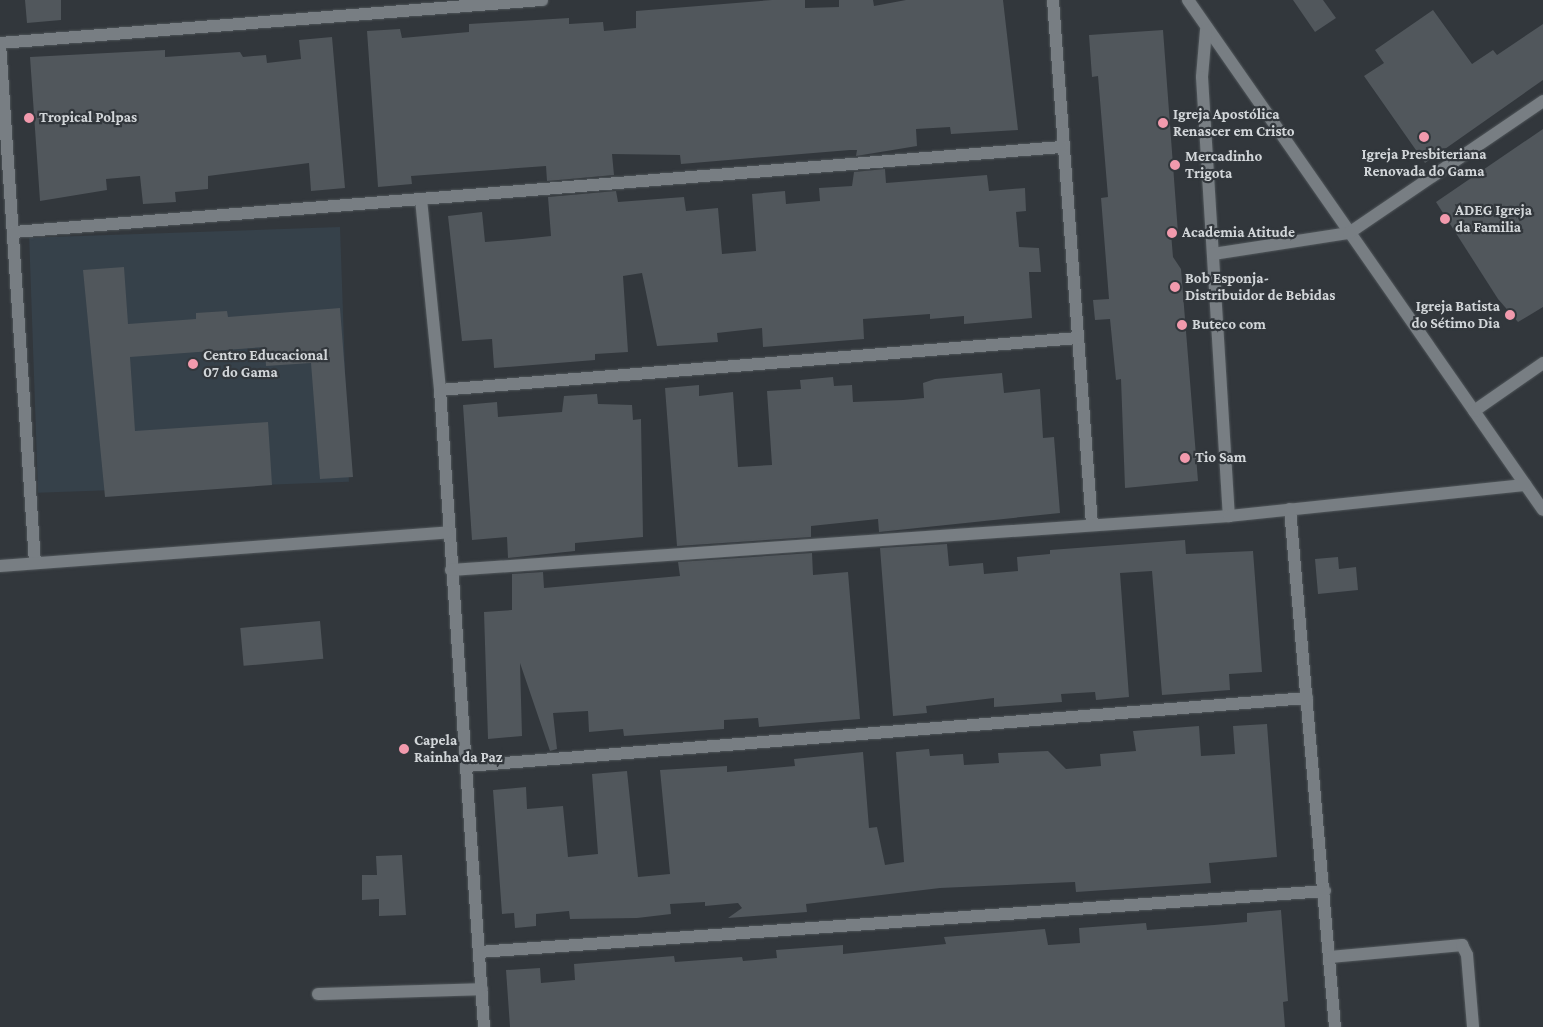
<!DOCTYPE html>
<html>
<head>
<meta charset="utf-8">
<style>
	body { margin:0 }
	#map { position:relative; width:1543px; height:1027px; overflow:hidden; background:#32373c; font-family:"Crimson Pro",serif }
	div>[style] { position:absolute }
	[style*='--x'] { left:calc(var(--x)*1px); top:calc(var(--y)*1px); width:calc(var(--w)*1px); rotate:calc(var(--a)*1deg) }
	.built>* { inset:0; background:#36414a; transform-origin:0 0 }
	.building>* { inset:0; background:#51575c; transform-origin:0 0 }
	.roads { filter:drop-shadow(0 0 1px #50565a) drop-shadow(0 0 1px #50565a) }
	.minor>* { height:12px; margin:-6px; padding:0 6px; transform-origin:6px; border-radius:6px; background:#787e83 }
	.dots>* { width:14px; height:14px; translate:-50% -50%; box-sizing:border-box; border:2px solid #32373c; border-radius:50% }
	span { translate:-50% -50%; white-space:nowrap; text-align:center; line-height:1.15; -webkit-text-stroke:4.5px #32373c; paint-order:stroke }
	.poi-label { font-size:15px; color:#d2d6d9; font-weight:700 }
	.left { translate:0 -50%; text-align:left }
	.right { translate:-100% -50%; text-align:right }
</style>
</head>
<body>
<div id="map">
	<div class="built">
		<i style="left:340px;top:227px;width:255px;height:311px;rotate:88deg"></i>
	</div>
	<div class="building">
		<i style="clip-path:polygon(25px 0,61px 0,61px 20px,27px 23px)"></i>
		<i style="clip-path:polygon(772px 0,805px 0,805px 8px,839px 7px,839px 0,873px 0,874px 6px,906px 0,1003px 0,1018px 130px,951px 134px,950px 127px,916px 129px,917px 146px,856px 156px,857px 150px,850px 150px,681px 164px,680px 155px,612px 154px,614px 175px,547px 181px,546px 166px,411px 176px,412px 184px,378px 187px,367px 31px,400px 29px,402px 38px,469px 32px,469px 24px,569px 18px,569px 24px,603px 22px,604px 31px,636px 28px,636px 11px)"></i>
		<i style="clip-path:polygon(1293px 0,1323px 0,1336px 18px,1315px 32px)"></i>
		<i style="clip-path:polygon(1433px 10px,1472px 64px,1493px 50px,1497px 55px,1543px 24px,1543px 80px,1425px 163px,1364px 76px,1384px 63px,1375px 50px)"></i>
		<i style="clip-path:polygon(1163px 30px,1178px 233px,1171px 233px,1173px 257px,1181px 269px,1198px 481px,1125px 488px,1121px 379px,1116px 380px,1110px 319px,1095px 320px,1093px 300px,1109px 299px,1101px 198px,1108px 197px,1098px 76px,1092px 77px,1089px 35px)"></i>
		<i style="clip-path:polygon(332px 37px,345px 188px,311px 191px,309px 163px,208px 176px,208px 189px,175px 192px,176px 202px,143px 204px,140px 176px,106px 179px,107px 190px,40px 201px,30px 57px,165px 50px,165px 57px,240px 52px,243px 57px,266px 55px,267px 63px,301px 59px,299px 40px)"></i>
		<i style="clip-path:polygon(1543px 129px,1543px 307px,1518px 322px,1498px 299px,1436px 202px)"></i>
		<i style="clip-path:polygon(885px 169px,886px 183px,987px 175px,989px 191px,1025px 188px,1026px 211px,1016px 212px,1019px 247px,1039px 248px,1041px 272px,1029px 272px,1032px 318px,964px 324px,964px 316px,930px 319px,930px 314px,863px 319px,864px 339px,763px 347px,762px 328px,717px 333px,718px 342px,657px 346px,642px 273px,623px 276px,628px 352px,595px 354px,595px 360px,494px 368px,492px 339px,462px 341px,448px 216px,482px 212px,485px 242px,522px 239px,551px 236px,548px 197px,616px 191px,618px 202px,684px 197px,686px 211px,718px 208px,722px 254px,756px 251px,752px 194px,785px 191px,786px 204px,820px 201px,819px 188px,852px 186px,854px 172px)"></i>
		<i style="clip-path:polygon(124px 267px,128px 324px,196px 319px,196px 313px,227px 311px,228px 317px,340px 308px,353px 477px,320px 479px,311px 363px,266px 366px,265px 347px,130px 357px,135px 431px,268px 422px,272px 485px,105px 497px,83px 270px)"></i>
		<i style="clip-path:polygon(1002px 373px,1004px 393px,1040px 389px,1043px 438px,1054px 437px,1060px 513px,879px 532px,878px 519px,811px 526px,811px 537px,677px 546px,665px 388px,699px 385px,699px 396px,733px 392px,738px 467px,772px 465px,767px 391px,801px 389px,800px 380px,833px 377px,834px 386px,852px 385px,853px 402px,903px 400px,924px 398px,923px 383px,935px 379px)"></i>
		<i style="clip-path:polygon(597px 394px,598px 404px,632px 405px,633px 420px,641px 419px,643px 537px,575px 543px,575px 551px,508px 558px,507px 537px,472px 540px,463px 405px,497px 402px,498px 417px,562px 412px,564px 396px)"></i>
		<i style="clip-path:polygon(1185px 540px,1186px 554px,1253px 551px,1262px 672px,1229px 674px,1230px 690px,1162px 695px,1152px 571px,1120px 573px,1129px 697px,1096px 700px,1095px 692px,1061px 694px,1062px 702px,994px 707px,994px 698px,926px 706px,927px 713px,893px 716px,880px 548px,947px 544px,949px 566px,983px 563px,984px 574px,1018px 571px,1017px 557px,1050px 554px,1050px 550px)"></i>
		<i style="clip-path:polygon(812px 553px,813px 575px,848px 572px,860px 719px,759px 727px,758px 718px,724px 720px,724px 729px,624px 736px,623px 729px,589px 732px,588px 711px,553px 713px,557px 749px,550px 751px,520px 663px,522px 736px,488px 739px,484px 612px,512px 610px,512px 574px,543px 572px,544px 588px,680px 576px,678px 562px)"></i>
		<i style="clip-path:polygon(1338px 557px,1339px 569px,1356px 567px,1358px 590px,1318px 594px,1315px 559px)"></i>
		<i style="left:320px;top:621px;width:38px;height:80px;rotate:85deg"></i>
		<i style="clip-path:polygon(1267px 724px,1277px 857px,1209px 863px,1211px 883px,1076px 892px,1075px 882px,940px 888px,806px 904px,807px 912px,728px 918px,742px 908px,738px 903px,705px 906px,705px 902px,670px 904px,671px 914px,637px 918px,570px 919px,569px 911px,536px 914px,536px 926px,515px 928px,514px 913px,502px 914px,493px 790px,526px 787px,527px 809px,563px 806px,568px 857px,598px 854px,592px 774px,627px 771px,638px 877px,670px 874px,660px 770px,727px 766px,727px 772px,795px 766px,794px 759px,863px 752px,869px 828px,877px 827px,885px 865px,904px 862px,896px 752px,929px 749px,930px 756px,963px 754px,964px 765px,999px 763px,998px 753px,1048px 751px,1066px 769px,1101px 766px,1100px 754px,1136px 751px,1133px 731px,1199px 726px,1201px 756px,1235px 754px,1233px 726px)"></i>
		<i style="clip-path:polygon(402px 855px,406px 915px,379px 916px,379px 899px,362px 900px,362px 875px,377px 875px,376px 856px)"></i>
		<i style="clip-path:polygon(1281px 910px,1288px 1001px,1283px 1002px,1285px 1027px,510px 1027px,506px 970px,540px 968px,541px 983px,575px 980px,574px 964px,674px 956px,675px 962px,742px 957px,743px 961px,777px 958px,776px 950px,843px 945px,843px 954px,946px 944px,944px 937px,1045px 929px,1048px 945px,1080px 943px,1079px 928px,1146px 923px,1147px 930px,1214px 925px,1247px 922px,1247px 913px)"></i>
	</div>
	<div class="roads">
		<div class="minor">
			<i style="--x:1053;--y:0;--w:526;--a:85.75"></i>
			<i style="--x:1188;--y:0;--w:621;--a:55.16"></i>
			<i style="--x:1206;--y:30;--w:47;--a:94.9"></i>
			<i style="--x:1202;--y:77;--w:440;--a:86.5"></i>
			<i style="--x:0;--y:43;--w:544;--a:-4.54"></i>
			<i style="--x:0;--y:43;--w:521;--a:86.15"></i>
			<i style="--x:421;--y:199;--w:192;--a:84.3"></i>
			<i style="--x:440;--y:390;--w:639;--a:86.05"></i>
			<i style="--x:14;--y:232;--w:1051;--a:-4.64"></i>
			<i style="--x:1213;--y:254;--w:138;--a:-8.8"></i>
			<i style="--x:1349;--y:233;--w:235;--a:-34.2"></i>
			<i style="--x:440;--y:390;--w:640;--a:-4.66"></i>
			<i style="--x:1474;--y:411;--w:84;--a:-34.8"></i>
			<i style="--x:1290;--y:509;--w:520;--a:85.04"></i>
			<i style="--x:0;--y:566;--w:448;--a:-4.3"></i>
			<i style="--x:451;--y:570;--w:780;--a:-3.97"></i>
			<i style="--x:1229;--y:516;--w:298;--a:-6"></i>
			<i style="--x:467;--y:766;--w:843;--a:-4.63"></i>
			<i style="--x:479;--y:952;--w:848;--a:-4.12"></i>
			<i style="--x:1330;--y:957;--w:133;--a:-5.2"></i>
			<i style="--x:1462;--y:945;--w:11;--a:63"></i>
			<i style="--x:1467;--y:955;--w:72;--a:85.2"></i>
			<i style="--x:318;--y:994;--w:164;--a:-1.7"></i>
		</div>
	</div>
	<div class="dots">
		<i style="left:29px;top:118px;background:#f29aad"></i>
		<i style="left:1163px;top:123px;background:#f29aad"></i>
		<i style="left:1424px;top:137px;background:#f29aad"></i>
		<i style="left:1175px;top:165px;background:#f29aad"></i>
		<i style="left:1445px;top:219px;background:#f29aad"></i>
		<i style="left:1172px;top:233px;background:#f29aad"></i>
		<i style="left:1175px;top:287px;background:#f29aad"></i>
		<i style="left:1510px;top:315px;background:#f29aad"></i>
		<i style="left:1182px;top:325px;background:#f29aad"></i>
		<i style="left:193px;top:364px;background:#f29aad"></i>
		<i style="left:1185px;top:458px;background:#f29aad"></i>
		<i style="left:404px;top:749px;background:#f29aad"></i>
	</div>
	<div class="poi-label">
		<span class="left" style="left:1173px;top:123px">Igreja Apostólica<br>Renascer em Cristo</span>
		<span class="left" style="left:39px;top:118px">Tropical Polpas</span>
		<span style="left:1424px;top:163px">Igreja Presbiteriana<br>Renovada do Gama</span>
		<span class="left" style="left:1185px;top:165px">Mercadinho<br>Trigota</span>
		<span class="left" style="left:1455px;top:219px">ADEG Igreja<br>da Familia</span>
		<span class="left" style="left:1182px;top:233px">Academia Atitude</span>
		<span class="left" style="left:1185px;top:287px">Bob Esponja-<br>Distribuidor de Bebidas</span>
		<span class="right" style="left:1500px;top:315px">Igreja Batista<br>do Sétimo Dia</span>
		<span class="left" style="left:1192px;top:325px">Buteco com</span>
		<span class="left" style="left:203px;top:364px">Centro Educacional<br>07 do Gama</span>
		<span class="left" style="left:1195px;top:458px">Tio Sam</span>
		<span class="left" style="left:414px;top:749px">Capela<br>Rainha da Paz</span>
	</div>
</div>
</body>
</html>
